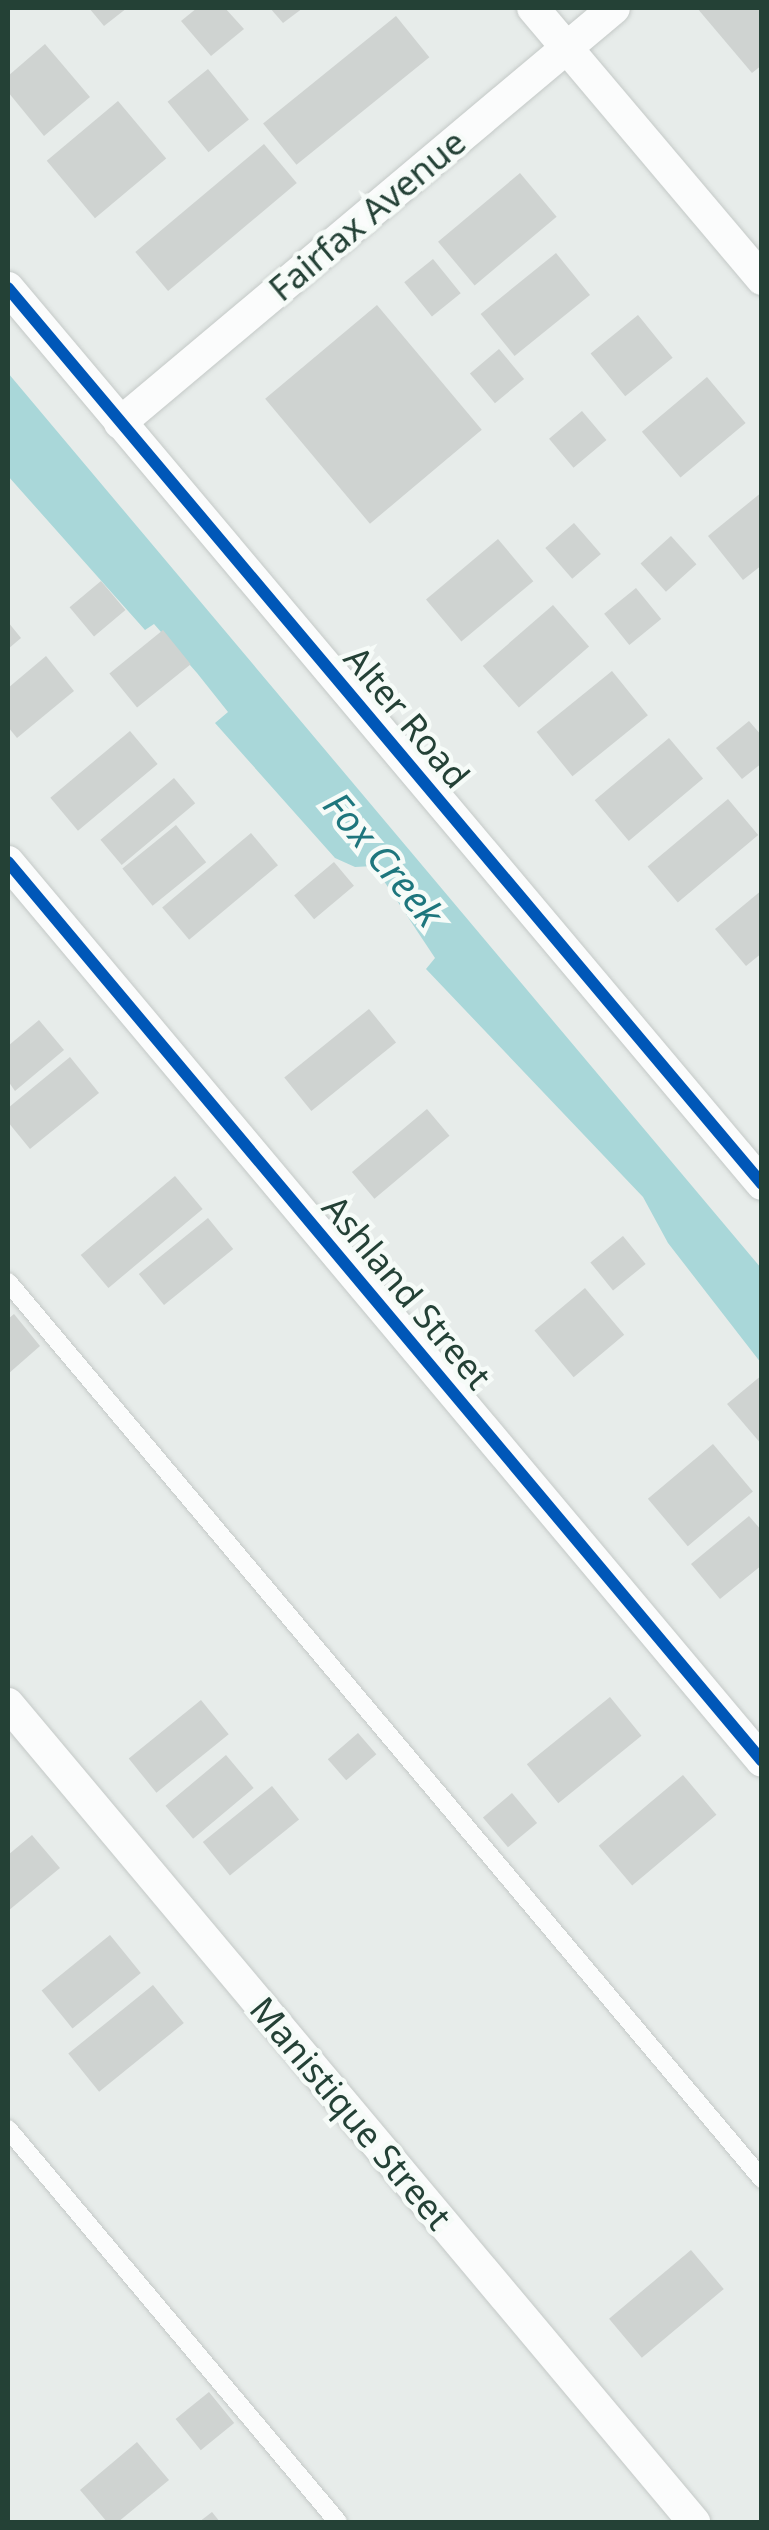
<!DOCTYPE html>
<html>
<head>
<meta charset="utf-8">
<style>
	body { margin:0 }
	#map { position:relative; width:769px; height:2530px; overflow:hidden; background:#e7ecea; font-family:"Noto Sans",sans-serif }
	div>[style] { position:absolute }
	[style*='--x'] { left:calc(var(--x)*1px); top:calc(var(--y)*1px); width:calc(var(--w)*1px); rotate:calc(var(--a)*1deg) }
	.water>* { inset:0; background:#a9d7d9 }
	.building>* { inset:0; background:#cfd3d1; transform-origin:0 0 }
	.roads { filter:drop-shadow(0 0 2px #c4c9c7) drop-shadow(0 0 2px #c4c9c7) }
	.service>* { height:18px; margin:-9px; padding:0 9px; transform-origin:9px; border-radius:9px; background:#fbfcfc }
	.minor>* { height:32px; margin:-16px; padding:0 16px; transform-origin:16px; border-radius:16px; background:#fbfcfc }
	.cycleway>* { height:12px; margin:-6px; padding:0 6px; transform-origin:6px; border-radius:6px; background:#0057b8 }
	span { translate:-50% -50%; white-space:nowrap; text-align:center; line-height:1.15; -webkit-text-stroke:9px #f6fbf8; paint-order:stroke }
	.street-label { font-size:35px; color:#244136 }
	.water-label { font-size:38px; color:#1e767d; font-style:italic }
	.frame { position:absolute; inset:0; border:10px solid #244136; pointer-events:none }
</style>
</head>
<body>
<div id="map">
	<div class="water">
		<i style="clip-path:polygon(8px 373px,761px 1268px,761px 1363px,668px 1243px,643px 1197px,426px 969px,435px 958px,374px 866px,355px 867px,335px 858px,215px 723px,228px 712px,197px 673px,154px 624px,145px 630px,8px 476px)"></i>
	</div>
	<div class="building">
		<i style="clip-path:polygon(89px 8px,127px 8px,104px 26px)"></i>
		<i style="clip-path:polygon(197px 8px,225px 8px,244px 29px,211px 56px,181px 21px)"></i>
		<i style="clip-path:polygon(270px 8px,303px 8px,283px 23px)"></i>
		<i style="clip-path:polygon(697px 8px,762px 8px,762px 65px,752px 73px)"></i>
		<i style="left:396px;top:16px;width:53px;height:171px;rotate:51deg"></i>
		<i style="clip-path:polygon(45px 44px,90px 97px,44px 136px,8px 92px,8px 76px)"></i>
		<i style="left:208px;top:69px;width:65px;height:52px;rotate:51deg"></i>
		<i style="left:118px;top:101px;width:75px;height:93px;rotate:50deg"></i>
		<i style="left:264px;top:144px;width:51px;height:168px;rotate:50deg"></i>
		<i style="left:520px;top:173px;width:57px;height:107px;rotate:50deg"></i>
		<i style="left:556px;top:253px;width:54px;height:97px;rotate:51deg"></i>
		<i style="left:433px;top:259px;width:44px;height:37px;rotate:51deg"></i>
		<i style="left:377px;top:305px;width:163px;height:146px;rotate:50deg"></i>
		<i style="left:638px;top:315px;width:55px;height:61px;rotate:51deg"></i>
		<i style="left:499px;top:349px;width:39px;height:38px;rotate:50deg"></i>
		<i style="left:707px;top:377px;width:60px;height:85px;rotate:50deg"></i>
		<i style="left:582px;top:411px;width:38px;height:43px;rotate:50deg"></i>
		<i style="clip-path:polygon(762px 492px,762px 565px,743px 580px,708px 536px)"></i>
		<i style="left:574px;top:523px;width:41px;height:38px;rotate:49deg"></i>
		<i style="left:671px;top:536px;width:38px;height:41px;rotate:48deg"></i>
		<i style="left:498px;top:539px;width:55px;height:94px;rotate:50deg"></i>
		<i style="left:101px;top:581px;width:38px;height:41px;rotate:50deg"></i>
		<i style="left:636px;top:588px;width:40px;height:41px;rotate:51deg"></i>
		<i style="left:553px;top:605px;width:55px;height:93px;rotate:49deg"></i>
		<i style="clip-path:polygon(8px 622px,21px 638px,8px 649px)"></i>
		<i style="left:163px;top:630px;width:44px;height:69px;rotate:51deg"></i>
		<i style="clip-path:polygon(46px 656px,74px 691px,17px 738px,8px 727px,8px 688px)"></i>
		<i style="left:612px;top:671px;width:57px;height:97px;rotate:51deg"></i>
		<i style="clip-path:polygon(749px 721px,762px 736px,762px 763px,742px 779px,716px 748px)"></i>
		<i style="left:130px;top:731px;width:43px;height:104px;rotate:50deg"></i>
		<i style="left:669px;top:738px;width:53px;height:97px;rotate:50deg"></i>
		<i style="left:174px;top:778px;width:33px;height:96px;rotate:50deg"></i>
		<i style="left:728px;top:799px;width:47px;height:105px;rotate:50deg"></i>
		<i style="left:176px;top:825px;width:48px;height:69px;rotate:51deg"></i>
		<i style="left:251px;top:833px;width:42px;height:116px;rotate:50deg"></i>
		<i style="left:334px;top:862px;width:31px;height:52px;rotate:50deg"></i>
		<i style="clip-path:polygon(762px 890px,762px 953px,746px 966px,715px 929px)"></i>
		<i style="left:369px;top:1009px;width:43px;height:109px;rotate:51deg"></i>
		<i style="clip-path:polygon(39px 1020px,64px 1050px,15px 1091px,8px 1081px,8px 1046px)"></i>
		<i style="clip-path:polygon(70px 1057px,99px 1093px,30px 1149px,8px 1122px,8px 1108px)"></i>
		<i style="left:427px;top:1109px;width:35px;height:98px;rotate:50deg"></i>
		<i style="left:175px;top:1176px;width:43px;height:123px;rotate:50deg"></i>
		<i style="left:208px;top:1218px;width:40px;height:89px;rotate:51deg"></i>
		<i style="left:623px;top:1236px;width:36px;height:42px;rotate:51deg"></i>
		<i style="left:585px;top:1288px;width:61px;height:66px;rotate:50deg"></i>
		<i style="clip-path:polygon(14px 1314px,40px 1346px,8px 1374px,8px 1319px)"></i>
		<i style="clip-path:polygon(762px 1375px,762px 1445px,727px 1404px)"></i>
		<i style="left:713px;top:1444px;width:62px;height:85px;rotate:50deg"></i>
		<i style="clip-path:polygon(749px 1516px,762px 1531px,762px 1565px,720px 1599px,691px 1564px)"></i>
		<i style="left:610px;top:1697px;width:50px;height:107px;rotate:51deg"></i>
		<i style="left:201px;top:1700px;width:44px;height:93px;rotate:51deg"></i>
		<i style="left:358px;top:1733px;width:28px;height:40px;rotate:49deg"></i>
		<i style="left:226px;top:1755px;width:43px;height:79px;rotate:50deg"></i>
		<i style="left:683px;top:1775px;width:52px;height:110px;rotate:50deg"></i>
		<i style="left:272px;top:1786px;width:43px;height:89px;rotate:51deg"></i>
		<i style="left:512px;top:1793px;width:39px;height:38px;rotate:50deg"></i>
		<i style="clip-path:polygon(32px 1835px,60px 1868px,8px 1911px,8px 1855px)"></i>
		<i style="left:110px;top:1935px;width:49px;height:88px;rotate:51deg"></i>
		<i style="left:153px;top:1985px;width:49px;height:109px;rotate:51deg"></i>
		<i style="left:691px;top:2250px;width:51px;height:107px;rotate:50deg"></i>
		<i style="left:209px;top:2392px;width:40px;height:43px;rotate:51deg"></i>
		<i style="clip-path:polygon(137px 2442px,169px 2480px,118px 2522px,107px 2522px,80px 2490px)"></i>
		<i style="clip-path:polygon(212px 2512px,220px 2522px,199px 2522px)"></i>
	</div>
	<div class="roads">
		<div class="service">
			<i style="--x:8;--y:1282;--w:1172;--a:49.95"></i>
			<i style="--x:8;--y:2129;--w:513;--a:49.98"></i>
		</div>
		<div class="minor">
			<i style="--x:533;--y:8;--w:355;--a:49.8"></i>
			<i style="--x:8;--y:288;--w:1171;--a:49.92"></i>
			<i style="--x:120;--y:423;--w:645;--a:-40.03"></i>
			<i style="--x:8;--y:862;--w:1173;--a:50.01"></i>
			<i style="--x:8;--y:1704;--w:1068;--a:50.02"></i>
		</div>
	</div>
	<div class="cycleway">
		<i style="--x:8;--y:288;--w:1171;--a:49.92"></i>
		<i style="--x:8;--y:862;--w:1173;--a:50.01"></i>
	</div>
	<div class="street-label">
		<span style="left:367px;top:215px;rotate:-40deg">Fairfax Avenue</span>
		<span style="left:407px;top:717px;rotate:50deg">Alter Road</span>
		<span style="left:407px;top:1292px;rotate:50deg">Ashland Street</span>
		<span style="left:351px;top:2113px;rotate:50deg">Manistique Street</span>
	</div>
	<div class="water-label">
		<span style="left:384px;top:859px;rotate:50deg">Fox Creek</span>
	</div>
	<div class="frame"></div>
</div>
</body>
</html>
